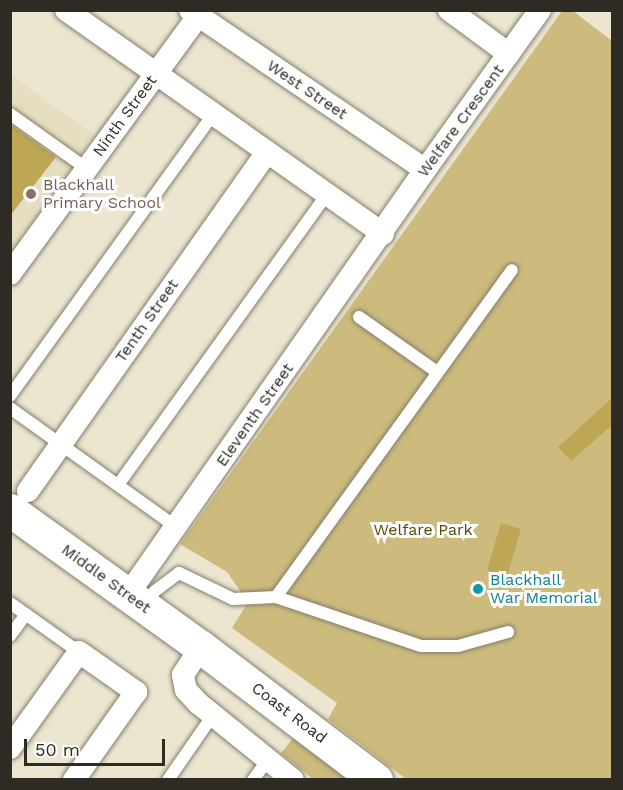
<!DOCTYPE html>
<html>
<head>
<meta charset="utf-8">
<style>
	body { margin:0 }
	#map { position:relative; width:623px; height:790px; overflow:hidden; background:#ece6d1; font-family:"Work Sans",sans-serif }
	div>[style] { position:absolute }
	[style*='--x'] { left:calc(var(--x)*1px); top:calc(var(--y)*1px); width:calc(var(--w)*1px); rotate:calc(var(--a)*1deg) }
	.built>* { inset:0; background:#e5dec1 }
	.green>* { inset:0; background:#ccbb7d }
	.building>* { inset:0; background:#bda755 }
	.roads { filter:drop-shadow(0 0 2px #837e6b) drop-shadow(0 0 2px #837e6b) }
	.service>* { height:12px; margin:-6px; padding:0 6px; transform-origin:6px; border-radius:6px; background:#fff }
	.minor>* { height:22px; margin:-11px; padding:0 11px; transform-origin:11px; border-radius:11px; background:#fff }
	.primary>* { height:33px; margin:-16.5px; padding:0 16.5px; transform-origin:16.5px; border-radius:16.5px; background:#fff }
	.dots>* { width:16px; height:16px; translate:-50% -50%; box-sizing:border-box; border:3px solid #fff; border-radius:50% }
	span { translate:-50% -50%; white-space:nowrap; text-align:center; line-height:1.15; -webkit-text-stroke:6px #fff; paint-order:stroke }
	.street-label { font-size:16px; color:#2d2b23 }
	.education-label { font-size:16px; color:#785e54 }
	.left { translate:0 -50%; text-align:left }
	.park-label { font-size:16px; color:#564703 }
	.culture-label { font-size:16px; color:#0d838f }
	.frame { position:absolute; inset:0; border:12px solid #2d2b23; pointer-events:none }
	.scale { position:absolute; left:24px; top:739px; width:141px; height:27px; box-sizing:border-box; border:3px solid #2d2b23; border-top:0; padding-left:8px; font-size:18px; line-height:21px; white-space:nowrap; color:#2d2b23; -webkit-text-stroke:4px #fff; paint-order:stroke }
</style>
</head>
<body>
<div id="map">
	<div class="built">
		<i style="clip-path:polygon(11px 75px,94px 135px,11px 252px)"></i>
	</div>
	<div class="green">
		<i style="clip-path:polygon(562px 11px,573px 11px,612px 41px,612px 779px,406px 779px,328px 719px,337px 703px,232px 628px,248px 602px,227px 572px,180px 544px)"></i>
		<i style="clip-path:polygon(295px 736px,354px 779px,313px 779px,281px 753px)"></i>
	</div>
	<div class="building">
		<i style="clip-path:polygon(10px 124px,56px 157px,10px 216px)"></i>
		<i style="clip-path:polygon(612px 398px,612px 425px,571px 461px,558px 447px)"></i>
		<i style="clip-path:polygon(501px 523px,521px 529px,504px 587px,488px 582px,491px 572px,487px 570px)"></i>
	</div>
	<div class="roads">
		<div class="service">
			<i style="--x:10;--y:114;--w:95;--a:35.5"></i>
			<i style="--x:359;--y:317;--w:95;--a:35.2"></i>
			<i style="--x:10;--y:396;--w:347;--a:-54.2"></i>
			<i style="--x:10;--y:408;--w:204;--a:35.6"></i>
			<i style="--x:118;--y:485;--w:358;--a:-54.3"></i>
			<i style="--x:276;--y:597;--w:403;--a:-54.2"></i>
			<i style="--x:10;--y:603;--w:85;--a:35.4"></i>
			<i style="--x:143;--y:605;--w:18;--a:-49"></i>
			<i style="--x:155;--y:591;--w:30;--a:-37"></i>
			<i style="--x:179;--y:573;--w:60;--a:25.7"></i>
			<i style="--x:233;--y:599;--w:43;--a:-2.7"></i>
			<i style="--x:276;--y:597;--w:153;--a:18.7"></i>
			<i style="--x:421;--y:646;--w:37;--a:0"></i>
			<i style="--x:458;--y:646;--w:52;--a:-15.6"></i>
			<i style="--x:10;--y:636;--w:27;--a:-54"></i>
			<i style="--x:168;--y:780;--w:79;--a:-55.3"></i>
			<i style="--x:253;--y:780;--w:26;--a:-54"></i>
		</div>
		<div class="minor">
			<i style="--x:66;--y:10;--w:388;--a:35.2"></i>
			<i style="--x:190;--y:10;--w:284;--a:34.2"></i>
			<i style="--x:449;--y:10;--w:74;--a:36.3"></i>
			<i style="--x:10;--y:274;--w:319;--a:-53.9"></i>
			<i style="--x:28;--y:491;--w:415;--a:-54.8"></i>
			<i style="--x:127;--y:596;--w:520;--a:-55.03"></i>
			<i style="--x:425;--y:170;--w:197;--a:-54.3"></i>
			<i style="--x:201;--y:647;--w:33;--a:123"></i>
			<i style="--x:183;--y:675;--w:15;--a:79"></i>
			<i style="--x:186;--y:690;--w:18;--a:47"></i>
			<i style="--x:198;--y:703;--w:122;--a:39"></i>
			<i style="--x:10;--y:748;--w:118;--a:-54.3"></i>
			<i style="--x:79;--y:652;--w:70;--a:35.1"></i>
			<i style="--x:136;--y:692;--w:108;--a:125.2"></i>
		</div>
		<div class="primary">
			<i style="--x:10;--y:510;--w:235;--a:35.7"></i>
			<i style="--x:201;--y:647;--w:220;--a:37.2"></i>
		</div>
	</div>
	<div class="dots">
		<i style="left:31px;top:194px;background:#8d6e63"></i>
		<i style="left:478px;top:589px;background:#0f9aa8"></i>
	</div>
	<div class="street-label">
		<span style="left:307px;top:90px;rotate:34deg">West Street</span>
		<span style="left:125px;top:116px;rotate:-54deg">Ninth Street</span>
		<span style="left:461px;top:121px;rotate:-54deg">Welfare Crescent</span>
		<span style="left:147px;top:321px;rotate:-55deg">Tenth Street</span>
		<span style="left:255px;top:415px;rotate:-55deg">Eleventh Street</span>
		<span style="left:106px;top:579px;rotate:36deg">Middle Street</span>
		<span style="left:289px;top:713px;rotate:37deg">Coast Road</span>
	</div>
	<div class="education-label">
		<span class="left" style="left:43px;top:194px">Blackhall<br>Primary School</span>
	</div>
	<div class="park-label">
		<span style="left:423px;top:530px">Welfare Park</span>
	</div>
	<div class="culture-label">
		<span class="left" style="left:490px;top:589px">Blackhall<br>War Memorial</span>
	</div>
	<div class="frame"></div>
	<div class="scale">50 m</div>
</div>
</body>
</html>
